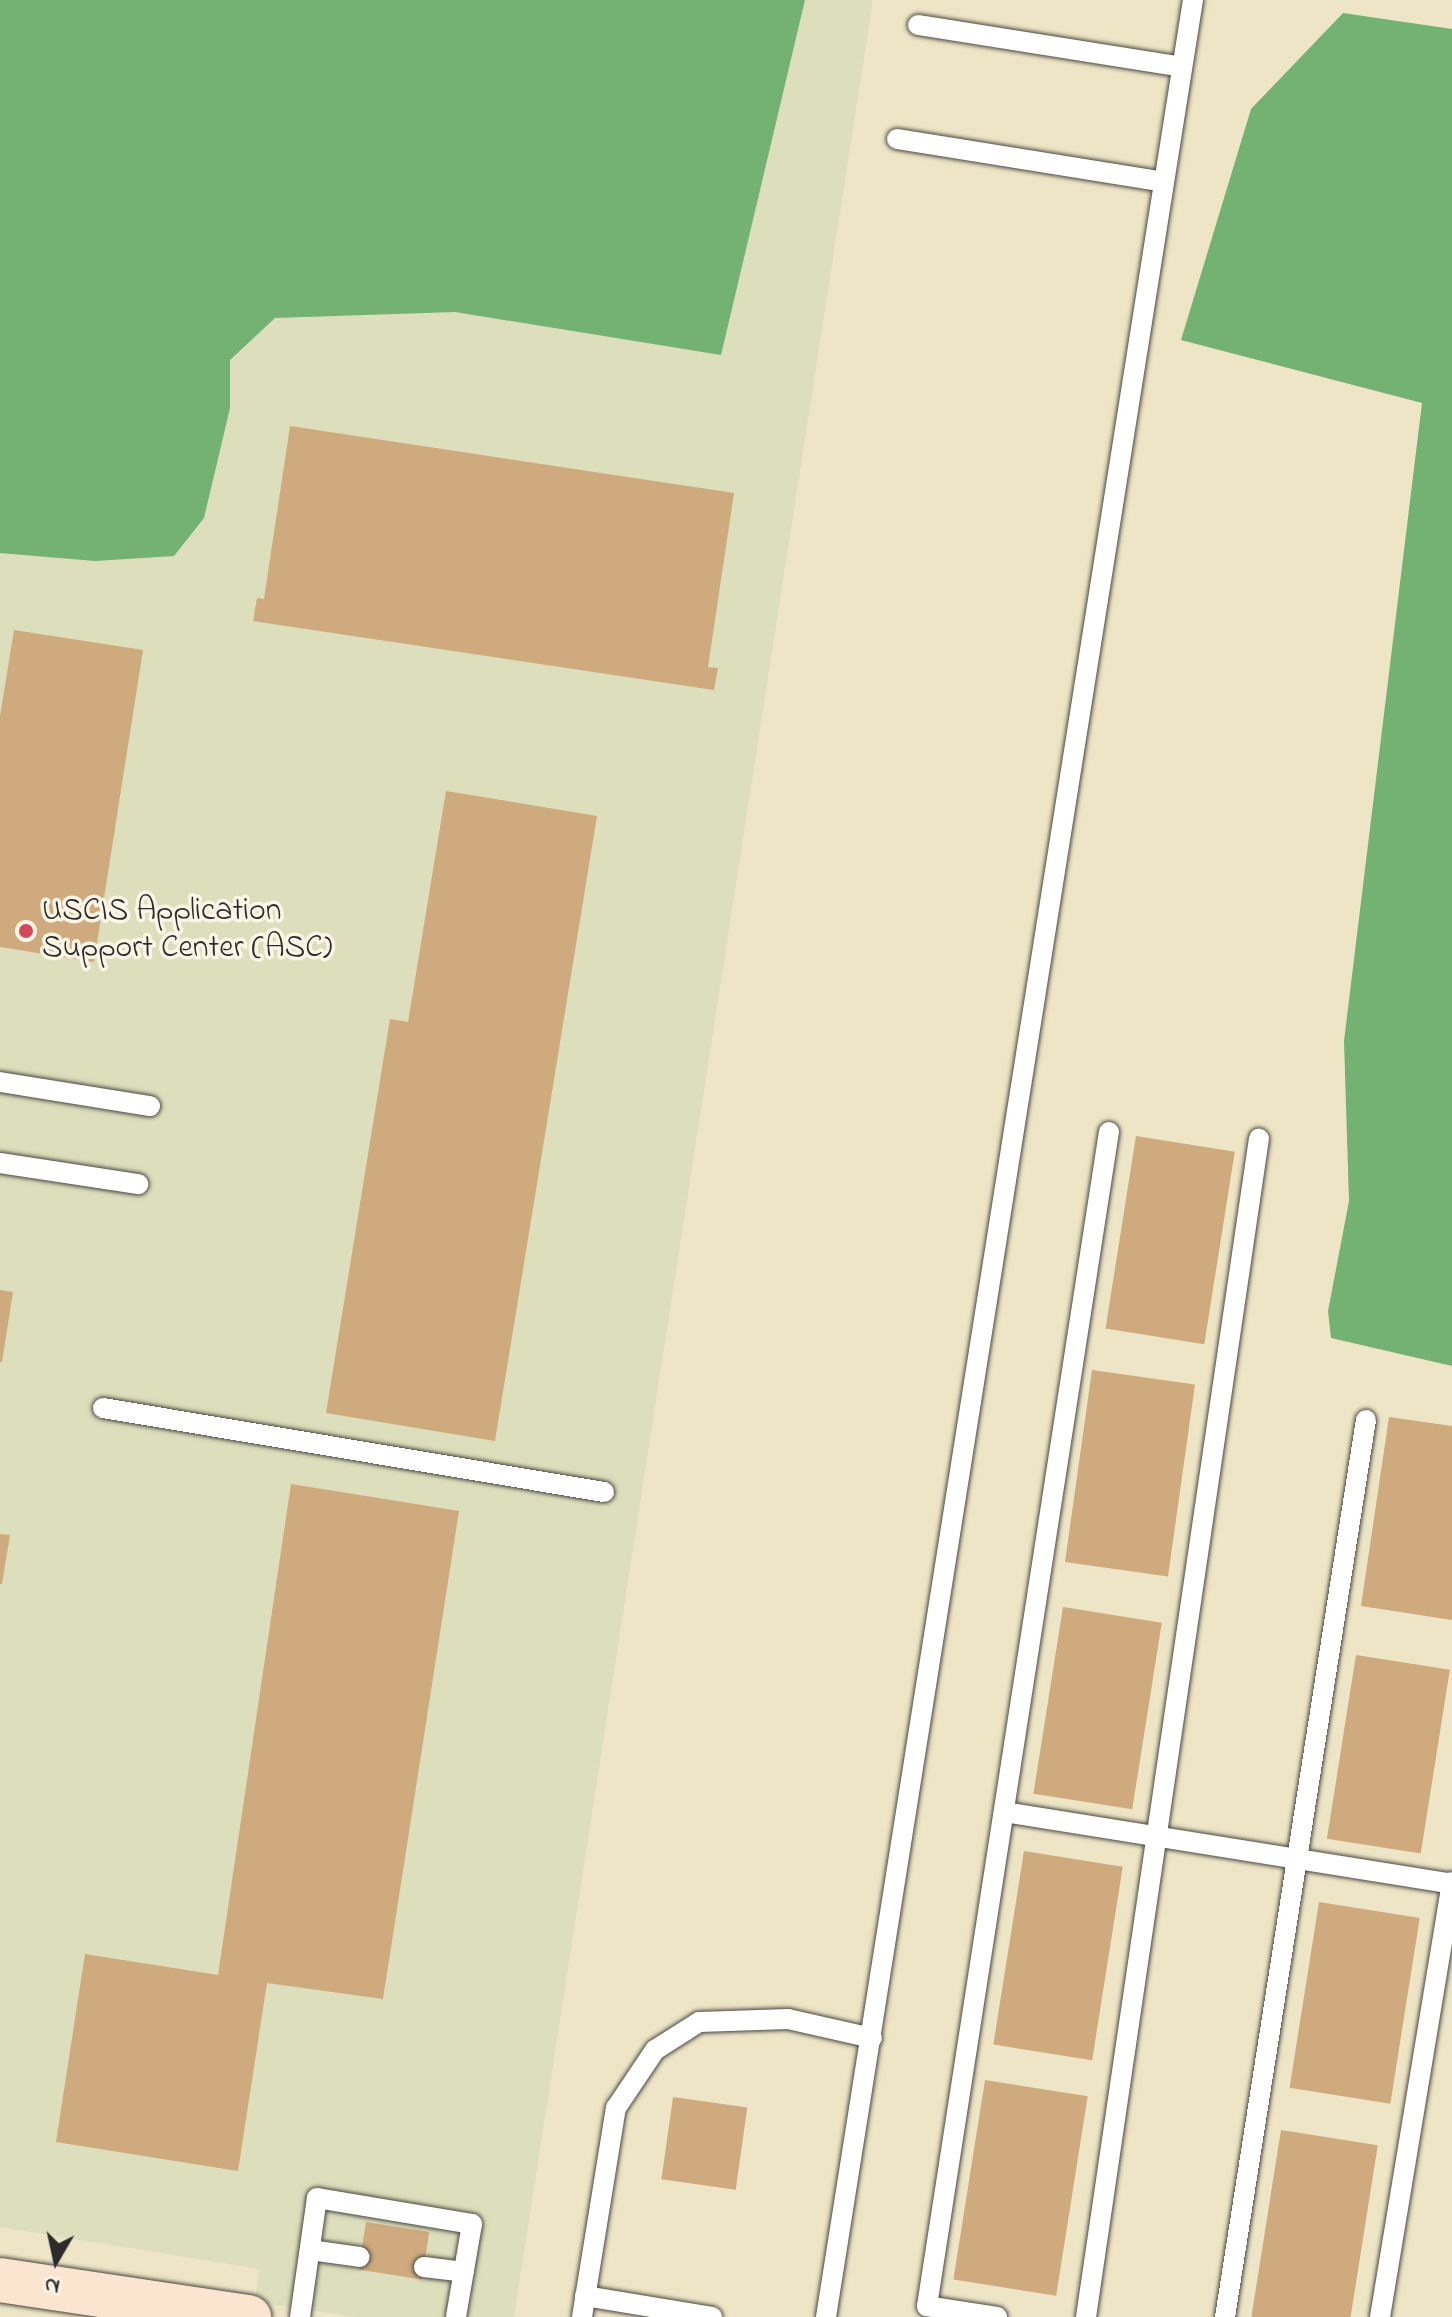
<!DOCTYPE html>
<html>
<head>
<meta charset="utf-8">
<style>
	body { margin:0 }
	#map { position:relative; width:1452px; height:2317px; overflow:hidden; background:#eee5c6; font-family:"Indie Flower",sans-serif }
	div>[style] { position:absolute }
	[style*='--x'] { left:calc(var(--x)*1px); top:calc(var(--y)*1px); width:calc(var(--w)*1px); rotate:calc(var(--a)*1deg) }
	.built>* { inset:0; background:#dddebc }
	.forest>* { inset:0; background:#73b273 }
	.building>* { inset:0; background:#ceaa7e; transform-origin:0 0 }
	.roads { filter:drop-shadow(0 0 2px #484742) drop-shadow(0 0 2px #484742) }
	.lane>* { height:20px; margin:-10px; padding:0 10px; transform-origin:10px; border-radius:10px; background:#fff }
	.secondary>* { height:44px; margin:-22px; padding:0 22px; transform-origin:22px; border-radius:22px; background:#fce5d0 }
	.dots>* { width:22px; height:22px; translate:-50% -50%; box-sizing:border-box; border:4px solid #fcf5e5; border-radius:50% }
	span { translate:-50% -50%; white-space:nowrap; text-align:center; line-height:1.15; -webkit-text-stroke:7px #fcf5e5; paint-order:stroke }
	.poi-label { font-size:32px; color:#2b2b2b }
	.left { translate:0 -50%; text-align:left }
	.north { position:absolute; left:16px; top:2221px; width:80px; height:80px; -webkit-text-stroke:6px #fcf5e5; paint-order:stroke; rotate:189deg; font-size:22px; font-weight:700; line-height:32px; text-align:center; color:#2b2b2b }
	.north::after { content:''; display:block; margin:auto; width:28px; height:36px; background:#2b2b2b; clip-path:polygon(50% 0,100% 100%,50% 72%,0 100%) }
</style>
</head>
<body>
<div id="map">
	<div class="built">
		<i style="clip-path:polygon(247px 0,873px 0,514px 2317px,356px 2317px,255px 2302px,259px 2269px,0 2227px,0 435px)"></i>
	</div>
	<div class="forest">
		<i style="clip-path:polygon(0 0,805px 0,721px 355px,455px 312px,275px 318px,230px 360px,230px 408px,204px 518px,174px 556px,95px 561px,0 553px)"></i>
		<i style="clip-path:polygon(1343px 13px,1452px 29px,1452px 1366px,1331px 1338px,1328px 1311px,1349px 1201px,1344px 1041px,1422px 403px,1181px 340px,1251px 109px)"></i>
	</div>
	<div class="building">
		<i style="clip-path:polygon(290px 426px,734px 493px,708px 667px,718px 668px,714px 690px,253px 621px,257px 598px,264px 599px)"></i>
		<i style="clip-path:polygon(14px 630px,143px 650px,94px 962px,0 947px,0 716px)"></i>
		<i style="clip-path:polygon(446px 791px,597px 816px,495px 1441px,326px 1413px,390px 1019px,408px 1022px)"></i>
		<i style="left:1136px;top:1136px;width:100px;height:195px;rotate:9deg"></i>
		<i style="clip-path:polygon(0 1290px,13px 1292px,2px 1362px,0 1362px)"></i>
		<i style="left:1092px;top:1370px;width:104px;height:194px;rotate:8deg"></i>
		<i style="clip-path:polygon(1389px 1417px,1452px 1426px,1452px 1620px,1361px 1606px)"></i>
		<i style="clip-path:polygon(291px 1484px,459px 1511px,383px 1999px,267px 1983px,238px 2171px,56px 2142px,85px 1954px,218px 1975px)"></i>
		<i style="clip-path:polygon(0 1534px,10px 1535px,2px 1584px,0 1584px)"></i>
		<i style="left:1063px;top:1607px;width:100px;height:189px;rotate:9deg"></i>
		<i style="left:1356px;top:1655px;width:95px;height:186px;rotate:9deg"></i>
		<i style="left:1024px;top:1851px;width:100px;height:196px;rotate:9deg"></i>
		<i style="left:1319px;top:1902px;width:102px;height:188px;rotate:9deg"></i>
		<i style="left:985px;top:2080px;width:104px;height:202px;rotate:9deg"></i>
		<i style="left:673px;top:2097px;width:75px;height:83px;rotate:8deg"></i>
		<i style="left:1281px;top:2130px;width:98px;height:189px;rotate:9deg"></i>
		<i style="left:366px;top:2222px;width:64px;height:48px;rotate:9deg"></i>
	</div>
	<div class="roads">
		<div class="lane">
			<i style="--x:918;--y:25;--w:267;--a:9"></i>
			<i style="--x:897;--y:139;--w:270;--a:9.1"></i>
			<i style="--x:0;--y:1082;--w:152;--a:9.1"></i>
			<i style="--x:0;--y:1163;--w:140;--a:8.7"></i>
			<i style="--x:103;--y:1408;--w:508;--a:9.52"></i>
			<i style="--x:1004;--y:1812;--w:454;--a:9.1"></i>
			<i style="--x:310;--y:2250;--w:50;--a:8"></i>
			<i style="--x:424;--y:2267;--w:40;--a:7.1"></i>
			<i style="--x:585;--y:2296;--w:129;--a:9.4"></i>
			<i style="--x:300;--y:2317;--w:120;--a:-81.9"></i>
			<i style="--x:317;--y:2198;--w:157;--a:9.5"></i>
			<i style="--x:472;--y:2224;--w:94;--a:99.8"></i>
			<i style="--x:582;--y:2317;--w:212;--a:-80.8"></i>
			<i style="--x:616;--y:2108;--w:70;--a:-56.1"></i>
			<i style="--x:655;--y:2050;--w:52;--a:-32.5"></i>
			<i style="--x:699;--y:2022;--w:89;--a:-1.9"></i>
			<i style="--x:788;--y:2019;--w:86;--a:12.7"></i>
			<i style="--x:826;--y:2317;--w:2346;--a:-81"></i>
			<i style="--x:997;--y:2317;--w:71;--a:-171.1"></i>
			<i style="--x:927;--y:2306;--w:1188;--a:-81.19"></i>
			<i style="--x:1086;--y:2317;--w:1191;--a:-81.65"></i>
			<i style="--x:1225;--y:2317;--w:908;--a:-81.07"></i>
			<i style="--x:1380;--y:2317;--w:441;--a:-80.6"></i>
		</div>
		<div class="secondary">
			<i style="--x:0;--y:2280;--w:252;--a:8.5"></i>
		</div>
	</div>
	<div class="dots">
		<i style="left:26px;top:931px;background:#d1495b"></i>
	</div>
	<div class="poi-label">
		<span class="left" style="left:42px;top:931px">USCIS Application<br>Support Center (ASC)</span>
	</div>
	<div class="north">N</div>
</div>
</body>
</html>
